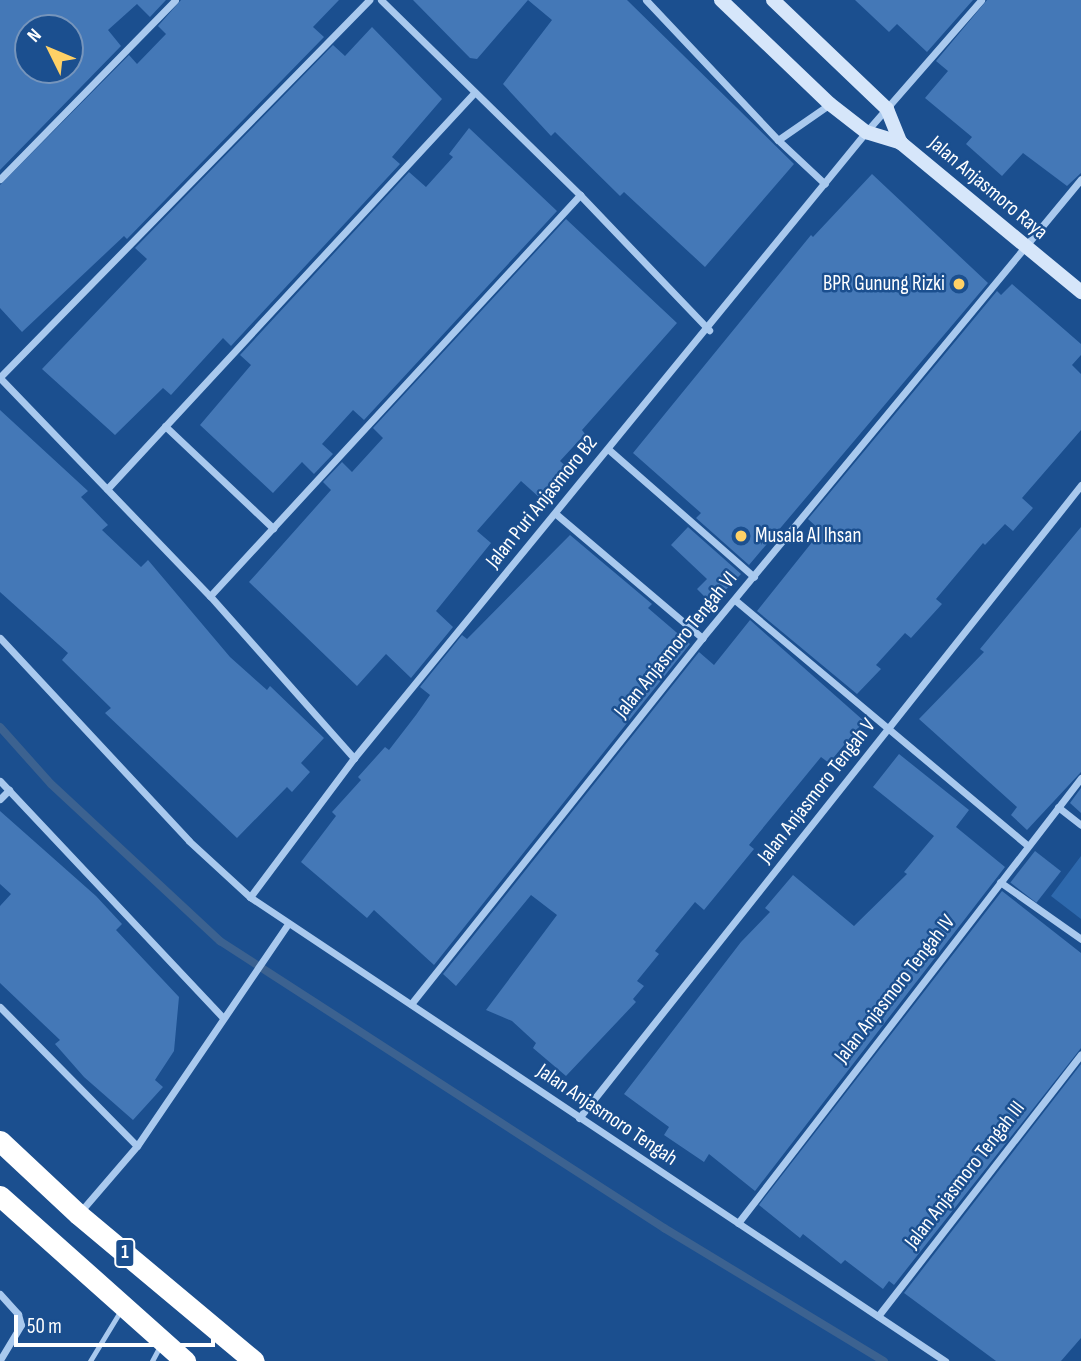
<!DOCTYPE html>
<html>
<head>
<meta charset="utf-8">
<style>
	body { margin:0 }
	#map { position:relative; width:1081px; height:1361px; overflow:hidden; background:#1b4f8f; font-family:"Sofia Sans Condensed",sans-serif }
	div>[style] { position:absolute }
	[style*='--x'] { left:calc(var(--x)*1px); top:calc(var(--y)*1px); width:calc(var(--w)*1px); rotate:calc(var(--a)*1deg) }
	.green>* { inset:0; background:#2e69ad }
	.stream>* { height:8px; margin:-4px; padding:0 4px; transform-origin:4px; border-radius:4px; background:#3c6290 }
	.building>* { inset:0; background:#4478b7; transform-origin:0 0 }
	.lane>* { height:5px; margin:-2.5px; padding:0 2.5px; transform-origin:2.5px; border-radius:2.5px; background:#a9c9ee }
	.street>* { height:7px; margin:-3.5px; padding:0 3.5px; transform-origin:3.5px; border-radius:3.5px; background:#a9c9ee }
	.secondary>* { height:14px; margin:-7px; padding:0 7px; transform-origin:7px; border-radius:7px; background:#d6e6fa }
	.highway>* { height:21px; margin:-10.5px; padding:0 10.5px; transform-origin:10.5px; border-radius:10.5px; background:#fff }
	.dots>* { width:19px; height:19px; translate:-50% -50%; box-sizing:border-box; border:4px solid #1b4f8f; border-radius:50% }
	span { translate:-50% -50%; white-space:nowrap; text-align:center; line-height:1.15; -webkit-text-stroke:5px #1b4f8f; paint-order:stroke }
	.shield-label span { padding:2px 5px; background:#1b4f8f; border:2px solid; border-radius:5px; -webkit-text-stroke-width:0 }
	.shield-label { font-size:19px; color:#fff; font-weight:700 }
	.street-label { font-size:21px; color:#fff }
	.poi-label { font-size:21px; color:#fff }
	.right { translate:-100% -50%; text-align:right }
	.left { translate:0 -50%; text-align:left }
	.north { position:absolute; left:14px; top:14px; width:70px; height:70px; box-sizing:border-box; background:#1b4f8f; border:2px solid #7695bc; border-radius:50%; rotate:313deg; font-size:19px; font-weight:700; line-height:28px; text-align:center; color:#fff }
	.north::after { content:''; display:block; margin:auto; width:24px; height:32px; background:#ffd166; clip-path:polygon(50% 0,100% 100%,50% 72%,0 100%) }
	.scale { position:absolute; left:14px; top:1315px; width:201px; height:32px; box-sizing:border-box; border:4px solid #fff; border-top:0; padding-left:9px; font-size:21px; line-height:24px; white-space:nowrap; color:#fff; -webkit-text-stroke:5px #1b4f8f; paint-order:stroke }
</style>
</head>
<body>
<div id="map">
	<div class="green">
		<i style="clip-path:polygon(1081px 856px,1081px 919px,1051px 896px)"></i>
	</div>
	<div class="stream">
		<i style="--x:0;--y:727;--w:76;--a:48.2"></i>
		<i style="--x:51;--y:784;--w:231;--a:42.9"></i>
		<i style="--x:220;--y:941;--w:529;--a:32.88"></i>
		<i style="--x:664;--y:1228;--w:257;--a:31.2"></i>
	</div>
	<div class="building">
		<i style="clip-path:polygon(evenodd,0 0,166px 0,150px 17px,137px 4px,108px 30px,121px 46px,0 170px,0 0,28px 28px,70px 28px,70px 70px,28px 70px,28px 28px)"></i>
		<i style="clip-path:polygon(181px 0,339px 0,313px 27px,324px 37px,127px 239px,124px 236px,22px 332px,0 308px,0 185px,129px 55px,137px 64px,166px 34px,158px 26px)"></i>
		<i style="clip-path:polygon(413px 0,627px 0,794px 164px,705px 267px,624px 192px,620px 196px,555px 132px,551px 136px,503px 84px,552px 20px,528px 0,477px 59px,470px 58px)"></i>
		<i style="clip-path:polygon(855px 0,973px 0,927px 52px,897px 24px,889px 32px)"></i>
		<i style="clip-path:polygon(987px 0,1081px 0,1081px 173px,1067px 186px,1023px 153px,1002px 176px,966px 144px,972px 137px,925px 98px,948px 71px,936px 61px)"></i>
		<i style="clip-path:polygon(372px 27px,442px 99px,392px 157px,400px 164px,231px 346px,223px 338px,171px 395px,163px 388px,115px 435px,42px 369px,147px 259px,135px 248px,333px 45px,345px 56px)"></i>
		<i style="clip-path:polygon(469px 128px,557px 211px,364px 420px,353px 410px,322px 444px,333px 454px,314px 474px,302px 462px,273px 493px,200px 425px,251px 365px,240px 355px,409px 172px,426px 187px,453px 157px,449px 154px)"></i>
		<i style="clip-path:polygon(872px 174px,988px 283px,749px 565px,696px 518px,701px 513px,633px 453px,811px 235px,813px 237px)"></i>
		<i style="clip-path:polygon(566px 219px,677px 323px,582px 430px,585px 434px,560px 461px,568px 468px,540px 498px,521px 481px,477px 531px,491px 543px,436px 611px,453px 627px,411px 678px,386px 654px,357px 686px,249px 582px,331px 490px,323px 482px,342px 462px,352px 472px,383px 438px,373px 428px)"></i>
		<i style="clip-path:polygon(1012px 284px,1081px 344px,1081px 355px,1072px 365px,1081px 374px,1081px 430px,1022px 498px,1033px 508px,1013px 531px,1005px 524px,985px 545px,983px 543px,936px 599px,942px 604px,911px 638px,905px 633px,876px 665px,881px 669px,857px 694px,757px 611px,821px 531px,808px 519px,997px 291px,1001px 295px)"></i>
		<i style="clip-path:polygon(0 410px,88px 491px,81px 497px,108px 525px,102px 530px,141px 567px,148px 560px,230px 657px,267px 690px,270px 686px,324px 738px,301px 763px,310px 772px,292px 792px,287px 787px,237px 838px,105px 713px,111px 708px,62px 660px,68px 653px,0 592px)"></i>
		<i style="clip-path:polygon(688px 527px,741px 574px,712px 604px,697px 589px,707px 579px,671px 545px)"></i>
		<i style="clip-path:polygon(1081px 527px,1081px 772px,1027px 830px,1011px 815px,1017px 807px,919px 719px,984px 652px,980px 649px)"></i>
		<i style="clip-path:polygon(570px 535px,652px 604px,648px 608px,690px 644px,434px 965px,374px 910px,367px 918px,301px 862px,336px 816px,332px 812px,361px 780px,358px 777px,385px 747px,389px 750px,416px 715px,430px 695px,420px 687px,462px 635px,467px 639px)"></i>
		<i style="clip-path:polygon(750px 620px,864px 721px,829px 763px,821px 757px,749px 845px,754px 849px,704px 910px,695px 902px,655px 951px,659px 954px,637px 981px,644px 986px,633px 999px,636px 1002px,566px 1076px,533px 1048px,536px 1043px,512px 1021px,486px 1010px,557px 915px,531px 895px,456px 986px,443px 974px,699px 652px,714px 665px)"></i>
		<i style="clip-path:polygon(899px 754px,969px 810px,956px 827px,1005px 867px,755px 1191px,709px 1154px,704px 1162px,664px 1135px,669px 1127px,624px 1094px,741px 942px,770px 912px,765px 908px,793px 875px,854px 926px,907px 874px,904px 872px,934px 836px,873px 787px)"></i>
		<i style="clip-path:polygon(1081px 788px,1081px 813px,1070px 803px)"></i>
		<i style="clip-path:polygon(0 811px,96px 896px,122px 924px,116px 930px,179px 997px,174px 1051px,155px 1080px,163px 1087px,133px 1120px,84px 1077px,55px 1044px,60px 1040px,0 983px,0 906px,11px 894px,0 884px)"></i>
		<i style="left:1035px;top:851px;width:33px;height:40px;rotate:38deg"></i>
		<i style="clip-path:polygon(1002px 891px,1081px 953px,1081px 1048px,894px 1285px,889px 1281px,883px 1289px,845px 1260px,841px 1264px,803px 1234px,800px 1238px,759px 1205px)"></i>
		<i style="clip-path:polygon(1081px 1064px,1081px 1338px,1061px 1361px,996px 1361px,904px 1293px)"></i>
	</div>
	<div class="lane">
		<i style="--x:90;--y:1361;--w:60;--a:-58.7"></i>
		<i style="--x:152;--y:1361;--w:19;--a:-62"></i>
	</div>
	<div class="street">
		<i style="--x:381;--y:0;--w:279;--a:44.4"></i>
		<i style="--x:580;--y:195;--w:187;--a:46.3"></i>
		<i style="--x:646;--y:0;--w:192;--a:46.7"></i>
		<i style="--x:778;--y:140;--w:63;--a:-34.7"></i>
		<i style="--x:778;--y:140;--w:64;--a:43.1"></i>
		<i style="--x:0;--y:179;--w:250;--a:-45.6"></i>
		<i style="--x:0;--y:377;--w:528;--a:-45.61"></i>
		<i style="--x:0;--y:378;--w:303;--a:46.1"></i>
		<i style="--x:210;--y:596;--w:217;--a:48.4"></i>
		<i style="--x:165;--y:426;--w:149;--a:43.4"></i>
		<i style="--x:608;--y:449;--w:194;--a:41.2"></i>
		<i style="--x:107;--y:489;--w:541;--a:-47.17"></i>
		<i style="--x:556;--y:514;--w:192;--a:40.3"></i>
		<i style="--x:210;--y:596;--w:546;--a:-47.3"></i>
		<i style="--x:735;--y:600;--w:381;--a:40"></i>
		<i style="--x:0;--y:638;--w:277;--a:47"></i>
		<i style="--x:189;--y:841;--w:83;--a:42.6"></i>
		<i style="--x:250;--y:897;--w:836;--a:33.73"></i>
		<i style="--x:0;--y:781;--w:325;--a:46.7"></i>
		<i style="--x:0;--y:799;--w:13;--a:-45"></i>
		<i style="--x:1058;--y:807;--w:29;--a:38"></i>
		<i style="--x:1000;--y:882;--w:99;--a:35.1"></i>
		<i style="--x:250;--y:897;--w:174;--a:-53.2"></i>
		<i style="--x:354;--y:758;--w:809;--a:-50.72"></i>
		<i style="--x:866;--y:132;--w:175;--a:-48.9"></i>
		<i style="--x:411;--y:1004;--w:468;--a:-51.5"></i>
		<i style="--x:702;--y:638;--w:595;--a:-50.45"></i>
		<i style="--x:0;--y:1007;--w:195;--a:45.4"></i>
		<i style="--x:579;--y:1118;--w:808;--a:-51.58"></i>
		<i style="--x:81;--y:1211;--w:86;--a:-49.3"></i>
		<i style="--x:137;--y:1146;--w:268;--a:-55.8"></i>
		<i style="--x:738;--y:1223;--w:562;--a:-52.38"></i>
		<i style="--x:0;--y:1294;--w:27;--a:48"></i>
		<i style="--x:18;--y:1314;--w:11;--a:75"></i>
		<i style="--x:21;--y:1325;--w:41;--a:121"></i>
		<i style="--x:878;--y:1316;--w:331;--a:-52.2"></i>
	</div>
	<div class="secondary">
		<i style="--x:721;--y:0;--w:151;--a:43.7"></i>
		<i style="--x:830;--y:104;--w:46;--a:37.9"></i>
		<i style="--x:866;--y:132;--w:37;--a:17"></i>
		<i style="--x:901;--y:143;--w:234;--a:39.6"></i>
		<i style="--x:773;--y:0;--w:158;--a:43.7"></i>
		<i style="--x:887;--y:109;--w:37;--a:68"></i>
	</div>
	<div class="highway">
		<i style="--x:0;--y:1141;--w:107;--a:43.1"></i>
		<i style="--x:78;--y:1214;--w:229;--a:39.9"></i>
		<i style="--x:0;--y:1196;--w:248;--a:41.7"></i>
	</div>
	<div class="dots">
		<i style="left:959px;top:284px;background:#ffd166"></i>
		<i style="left:741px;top:536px;background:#ffd166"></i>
	</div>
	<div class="shield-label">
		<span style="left:125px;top:1253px">1</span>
	</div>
	<div class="street-label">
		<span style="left:988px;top:188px;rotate:40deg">Jalan Anjasmoro Raya</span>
		<span style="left:542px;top:502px;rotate:-51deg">Jalan Puri Anjasmoro B2</span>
		<span style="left:676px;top:645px;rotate:-51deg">Jalan Anjasmoro Tengah VI</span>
		<span style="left:817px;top:791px;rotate:-52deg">Jalan Anjasmoro Tengah V</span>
		<span style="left:895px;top:989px;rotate:-52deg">Jalan Anjasmoro Tengah IV</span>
		<span style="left:607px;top:1115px;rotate:34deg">Jalan Anjasmoro Tengah</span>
		<span style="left:965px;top:1175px;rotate:-52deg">Jalan Anjasmoro Tengah III</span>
	</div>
	<div class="poi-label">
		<span class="right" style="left:945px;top:284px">BPR Gunung Rizki</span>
		<span class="left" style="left:755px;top:536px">Musala Al Ihsan</span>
	</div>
	<div class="north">N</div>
	<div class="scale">50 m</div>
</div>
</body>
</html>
